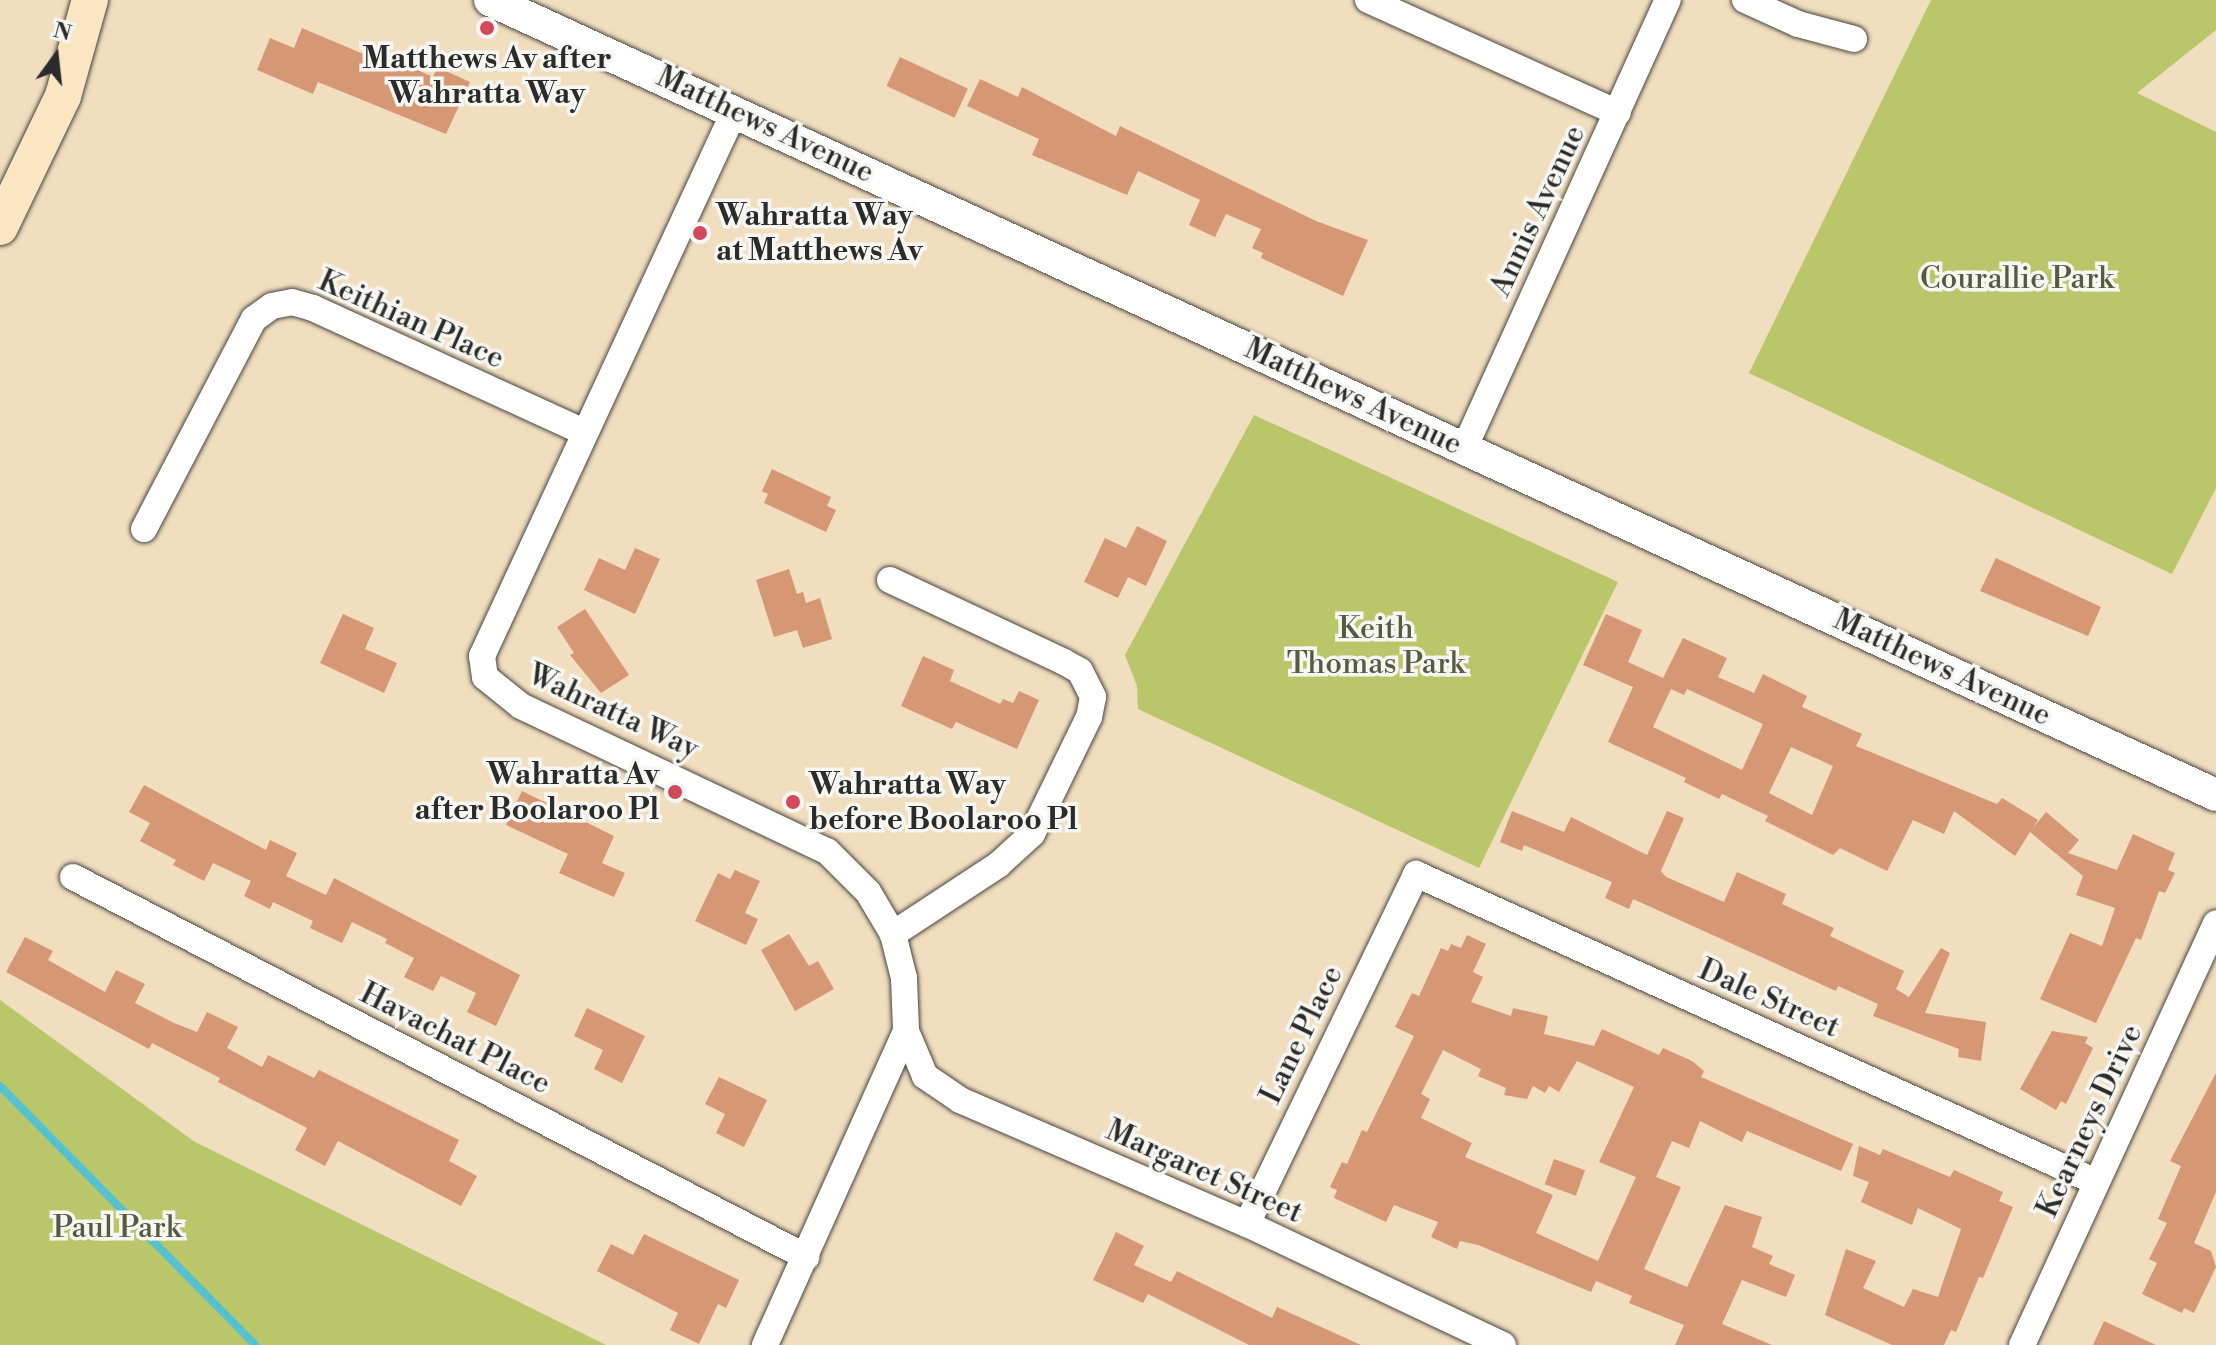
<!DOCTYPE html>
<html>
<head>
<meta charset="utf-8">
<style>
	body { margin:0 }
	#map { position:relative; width:2216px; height:1345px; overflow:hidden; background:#f1debf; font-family:"Libre Bodoni",serif }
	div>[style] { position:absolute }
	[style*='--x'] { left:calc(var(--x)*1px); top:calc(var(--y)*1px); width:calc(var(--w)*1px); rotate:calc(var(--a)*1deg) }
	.green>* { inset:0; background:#b9c76a }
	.stream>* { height:8px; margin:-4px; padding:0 4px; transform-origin:4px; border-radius:4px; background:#56c2cf }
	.building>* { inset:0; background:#d69775; transform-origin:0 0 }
	.roads { filter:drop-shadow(0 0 2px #494641) drop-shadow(0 0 2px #494641) }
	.minor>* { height:26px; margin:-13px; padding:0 13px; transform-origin:13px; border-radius:13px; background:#fff }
	.tertiary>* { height:32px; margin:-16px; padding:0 16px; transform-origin:16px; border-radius:16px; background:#fff }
	.secondary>* { height:36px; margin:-18px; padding:0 18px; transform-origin:18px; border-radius:18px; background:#fbe6c3 }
	.dots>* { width:22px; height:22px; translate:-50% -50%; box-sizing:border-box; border:4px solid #f6f6f2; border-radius:50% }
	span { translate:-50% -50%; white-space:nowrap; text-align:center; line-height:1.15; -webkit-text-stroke:7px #f6f6f2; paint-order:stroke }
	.poi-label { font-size:30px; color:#2b2b2b; font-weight:700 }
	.left { translate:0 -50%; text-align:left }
	.right { translate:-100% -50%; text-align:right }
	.street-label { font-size:30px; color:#2b2b2b }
	.park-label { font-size:30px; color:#565a3e }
	.north { position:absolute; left:16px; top:16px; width:80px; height:80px; -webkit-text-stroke:6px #f6f6f2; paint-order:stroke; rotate:15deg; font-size:22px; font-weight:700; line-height:32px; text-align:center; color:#2b2b2b }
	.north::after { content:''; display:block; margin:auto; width:28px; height:36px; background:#2b2b2b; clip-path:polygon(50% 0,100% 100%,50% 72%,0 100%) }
</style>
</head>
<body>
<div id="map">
	<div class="green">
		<i style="clip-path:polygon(1931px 0,2216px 0,2216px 30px,2137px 93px,2216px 132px,2216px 488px,2172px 574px,1749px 373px)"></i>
		<i style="clip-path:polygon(1254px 415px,1618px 582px,1479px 868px,1138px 709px,1137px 686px,1125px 655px)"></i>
		<i style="clip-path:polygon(0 1000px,195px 1142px,606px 1345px,0 1345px)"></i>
	</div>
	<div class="stream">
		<i style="--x:0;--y:1086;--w:363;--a:45.4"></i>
	</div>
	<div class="building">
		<i style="clip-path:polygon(302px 28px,368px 56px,372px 49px,433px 77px,437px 67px,470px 82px,446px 134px,318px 82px,313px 94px,257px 70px,270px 38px,294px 48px)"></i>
		<i style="left:900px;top:57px;width:75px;height:32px;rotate:25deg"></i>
		<i style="clip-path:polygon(980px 79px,1018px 97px,1022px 87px,1116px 136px,1120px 126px,1316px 221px,1368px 240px,1343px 296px,1261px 258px,1263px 253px,1252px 248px,1261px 229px,1226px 214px,1215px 237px,1189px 225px,1200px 200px,1138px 171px,1127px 195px,1032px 155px,1039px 139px,967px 106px)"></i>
		<i style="clip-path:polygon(772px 469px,831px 497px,827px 506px,836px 510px,826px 532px,764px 503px,768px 494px,762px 491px)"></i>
		<i style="clip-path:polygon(1137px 526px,1167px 541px,1146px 586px,1128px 577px,1118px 598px,1084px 582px,1105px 538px,1126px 548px)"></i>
		<i style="clip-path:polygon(635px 548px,660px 559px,635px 614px,584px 590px,599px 558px,625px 570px)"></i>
		<i style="clip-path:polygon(1996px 558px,2101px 607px,2088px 636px,1980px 591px)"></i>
		<i style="clip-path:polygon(789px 569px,797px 594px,803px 592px,806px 603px,820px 598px,832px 639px,803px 648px,797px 630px,774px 637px,756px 580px)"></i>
		<i style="clip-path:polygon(585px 609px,629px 675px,601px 693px,570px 655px,574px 653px,557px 627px)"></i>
		<i style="clip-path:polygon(343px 614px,374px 628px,365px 649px,397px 663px,384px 693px,320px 663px)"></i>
		<i style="clip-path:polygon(evenodd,1606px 614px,1642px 630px,1628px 662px,1663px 678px,1683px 638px,1727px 658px,1718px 677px,1754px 693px,1763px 674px,1807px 696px,1802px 707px,1862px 734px,1856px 746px,1997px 804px,2002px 798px,2038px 820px,2033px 828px,2046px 812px,2079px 840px,2068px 853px,2117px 870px,2133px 834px,2175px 853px,2168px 870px,2175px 873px,2165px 893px,2159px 891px,2141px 940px,2136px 938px,2096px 1023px,2040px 999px,2070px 933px,2102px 946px,2115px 908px,2076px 895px,2083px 876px,2030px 832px,2015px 856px,1954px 811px,1944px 834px,1913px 820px,1887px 871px,1840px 848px,1833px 855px,1765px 821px,1768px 816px,1722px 794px,1719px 799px,1684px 782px,1686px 778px,1608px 742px,1633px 687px,1583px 665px,1606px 614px,1671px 689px,1684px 695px,1687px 689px,1763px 724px,1742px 770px,1653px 727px,1671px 689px,1606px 614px,1791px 747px,1833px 766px,1812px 815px,1769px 793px,1791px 747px)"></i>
		<i style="clip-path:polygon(923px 656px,954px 670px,950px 681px,1000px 704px,1003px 699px,1013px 703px,1019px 691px,1039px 700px,1017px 749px,956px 722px,952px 729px,901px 706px)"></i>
		<i style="clip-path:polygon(144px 785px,266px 850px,270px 840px,297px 853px,286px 876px,326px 895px,334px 878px,520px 975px,496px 1026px,467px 1012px,476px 993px,441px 976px,433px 991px,404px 977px,414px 958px,385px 943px,387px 939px,352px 922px,342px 943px,310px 928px,313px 921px,273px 902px,270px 909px,244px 896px,251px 881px,213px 863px,204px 881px,173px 865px,176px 860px,140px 841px,150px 823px,129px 812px)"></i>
		<i style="clip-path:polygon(522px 791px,614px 836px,602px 863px,625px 873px,614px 897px,559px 873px,568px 854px,506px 825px)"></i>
		<i style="clip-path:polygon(1512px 811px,1564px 832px,1571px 817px,1647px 855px,1667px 811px,1684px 818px,1661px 871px,1666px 877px,1724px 902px,1737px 872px,1786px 894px,1782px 904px,1834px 928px,1830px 936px,1904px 971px,1896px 989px,1909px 997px,1941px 948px,1950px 953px,1925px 1013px,1986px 1022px,1981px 1061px,1958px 1057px,1959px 1049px,1873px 1016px,1878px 1004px,1838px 986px,1836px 991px,1633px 899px,1629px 909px,1605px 898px,1612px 882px,1524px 845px,1522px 851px,1500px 842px)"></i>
		<i style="clip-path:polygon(735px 870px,760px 881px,745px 913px,758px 919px,746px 945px,695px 921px,718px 873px,730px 879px)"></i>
		<i style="clip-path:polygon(789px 934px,809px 966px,818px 961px,834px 989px,795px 1011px,761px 950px)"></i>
		<i style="clip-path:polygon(evenodd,1467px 935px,1486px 944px,1473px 972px,1483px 977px,1471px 1002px,1511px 1016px,1513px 1008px,1548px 1016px,1544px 1034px,1594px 1046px,1602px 1029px,1659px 1055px,1663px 1048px,1692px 1061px,1704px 1071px,1701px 1077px,1853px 1144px,1841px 1171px,1747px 1131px,1742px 1142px,1700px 1121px,1689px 1148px,1672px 1141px,1656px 1177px,1681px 1187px,1644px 1269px,1687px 1287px,1725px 1205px,1762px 1217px,1752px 1247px,1773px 1256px,1769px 1264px,1795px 1275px,1786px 1297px,1742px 1280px,1722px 1324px,1772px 1345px,1675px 1345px,1684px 1325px,1629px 1303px,1632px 1296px,1596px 1281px,1591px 1292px,1478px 1245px,1460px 1241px,1457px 1249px,1431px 1237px,1438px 1222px,1394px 1205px,1386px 1222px,1334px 1198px,1337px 1190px,1330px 1187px,1342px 1162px,1347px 1164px,1362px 1130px,1367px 1132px,1414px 1036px,1395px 1027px,1412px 993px,1419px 996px,1441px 948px,1448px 951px,1451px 944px,1461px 948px,1467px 935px,1443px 1050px,1481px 1069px,1478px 1076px,1506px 1088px,1504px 1095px,1527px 1099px,1533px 1086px,1545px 1093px,1549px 1086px,1559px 1092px,1577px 1061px,1634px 1087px,1599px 1162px,1636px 1177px,1598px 1261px,1536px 1233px,1553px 1195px,1465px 1157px,1472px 1143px,1421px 1118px,1430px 1099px,1421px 1094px,1443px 1050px)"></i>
		<i style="clip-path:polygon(25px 937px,53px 951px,48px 960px,105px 992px,116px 970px,145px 984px,135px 1003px,174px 1023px,197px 1032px,207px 1012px,238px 1027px,227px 1048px,262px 1067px,268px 1055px,314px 1078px,319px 1070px,459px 1140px,449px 1161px,477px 1176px,461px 1206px,338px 1141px,325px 1166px,295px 1150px,307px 1128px,218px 1082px,220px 1078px,152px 1043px,149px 1049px,6px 972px)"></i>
		<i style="clip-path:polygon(587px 1008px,645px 1036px,622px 1083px,594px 1069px,603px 1050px,574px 1036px)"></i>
		<i style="clip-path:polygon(2052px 1031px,2088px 1037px,2085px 1043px,2093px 1048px,2066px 1104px,2061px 1101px,2056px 1110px,2020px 1089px)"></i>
		<i style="clip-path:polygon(2216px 1073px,2216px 1192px,2194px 1243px,2211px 1251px,2216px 1267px,2194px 1313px,2184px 1308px,2182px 1313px,2142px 1294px,2157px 1263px,2149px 1259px,2167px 1223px,2158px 1219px,2181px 1166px,2170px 1161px)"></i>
		<i style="clip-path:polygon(719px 1077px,767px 1100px,744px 1147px,716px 1133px,725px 1114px,705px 1104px)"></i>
		<i style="clip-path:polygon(1859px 1146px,1880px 1155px,1883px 1149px,1950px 1177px,1954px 1170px,2003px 1192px,1999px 1201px,2013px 1207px,1983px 1278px,1979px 1277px,1956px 1332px,1951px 1330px,1944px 1345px,1892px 1345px,1825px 1315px,1846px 1249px,1876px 1261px,1863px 1288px,1904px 1307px,1913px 1289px,1938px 1297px,1961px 1229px,1918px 1208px,1912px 1225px,1861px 1202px,1869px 1182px,1853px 1176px)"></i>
		<i style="left:1554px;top:1159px;width:33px;height:27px;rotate:20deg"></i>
		<i style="clip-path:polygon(1116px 1232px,1144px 1246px,1134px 1265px,1171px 1282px,1177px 1271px,1272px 1318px,1277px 1307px,1361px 1345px,1249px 1345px,1148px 1294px,1143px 1303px,1093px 1280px)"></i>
		<i style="clip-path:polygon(644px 1234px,739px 1280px,726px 1308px,718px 1304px,699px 1344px,670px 1330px,678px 1313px,597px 1271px,611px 1244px,633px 1255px)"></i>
		<i style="clip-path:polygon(2104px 1321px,2156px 1345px,2093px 1345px)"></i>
	</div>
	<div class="roads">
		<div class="minor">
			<i style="--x:1368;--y:0;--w:274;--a:24.3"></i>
			<i style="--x:1745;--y:0;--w:58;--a:24.4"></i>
			<i style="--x:1798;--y:24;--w:58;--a:15"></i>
			<i style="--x:735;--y:110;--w:602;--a:114.86"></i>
			<i style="--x:482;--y:656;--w:21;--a:82"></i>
			<i style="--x:485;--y:677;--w:46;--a:38.9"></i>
			<i style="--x:521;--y:706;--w:339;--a:25.4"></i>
			<i style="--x:827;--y:851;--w:58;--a:45"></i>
			<i style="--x:868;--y:892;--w:49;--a:59.2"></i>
			<i style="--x:893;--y:934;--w:45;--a:76"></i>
			<i style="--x:904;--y:978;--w:53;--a:87.8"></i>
			<i style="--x:906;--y:1031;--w:344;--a:114.2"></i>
			<i style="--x:1464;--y:449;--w:493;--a:-65.6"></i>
			<i style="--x:144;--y:529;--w:237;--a:-62.4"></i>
			<i style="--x:254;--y:319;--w:22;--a:-36"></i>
			<i style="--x:272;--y:306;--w:20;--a:-11"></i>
			<i style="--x:292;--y:302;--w:22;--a:16"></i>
			<i style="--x:313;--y:308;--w:296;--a:24.6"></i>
			<i style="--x:890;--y:580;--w:192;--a:25.2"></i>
			<i style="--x:1064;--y:662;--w:18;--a:29"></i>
			<i style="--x:1080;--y:671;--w:29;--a:63"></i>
			<i style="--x:1093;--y:697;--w:20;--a:101"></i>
			<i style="--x:1089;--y:717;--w:130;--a:116"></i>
			<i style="--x:1032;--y:834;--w:46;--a:137.6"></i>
			<i style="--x:998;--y:865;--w:126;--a:146.7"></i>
			<i style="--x:73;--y:877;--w:826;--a:27.4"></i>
			<i style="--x:906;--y:1031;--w:49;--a:67.1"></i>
			<i style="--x:925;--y:1076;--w:42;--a:34.4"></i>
			<i style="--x:960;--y:1100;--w:313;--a:23.4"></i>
			<i style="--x:1247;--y:1224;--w:283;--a:25.3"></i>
			<i style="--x:1247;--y:1224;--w:389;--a:-64.2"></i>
			<i style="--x:1416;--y:874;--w:747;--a:24.37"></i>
			<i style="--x:2022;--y:1345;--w:464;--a:-65.3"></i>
		</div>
		<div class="tertiary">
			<i style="--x:490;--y:0;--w:1900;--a:24.73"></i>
		</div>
		<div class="secondary">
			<i style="--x:0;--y:227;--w:145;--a:-64.3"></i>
			<i style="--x:63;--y:96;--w:100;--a:-74.3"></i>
		</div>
	</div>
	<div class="dots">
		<i style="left:487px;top:28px;background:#d1495b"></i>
		<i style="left:700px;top:233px;background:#d1495b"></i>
		<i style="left:675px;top:792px;background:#d1495b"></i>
		<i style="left:793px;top:802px;background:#d1495b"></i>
	</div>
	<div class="poi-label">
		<span style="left:487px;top:76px">Matthews Av after<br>Wahratta Way</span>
		<span class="left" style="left:716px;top:233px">Wahratta Way<br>at Matthews Av</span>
		<span class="right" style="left:659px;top:792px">Wahratta Av<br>after Boolaroo Pl</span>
		<span class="left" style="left:809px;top:802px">Wahratta Way<br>before Boolaroo Pl</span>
	</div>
	<div class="street-label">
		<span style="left:765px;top:125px;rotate:25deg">Matthews Avenue</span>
		<span style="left:1538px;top:211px;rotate:-65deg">Annis Avenue</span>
		<span style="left:411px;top:320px;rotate:24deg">Keithian Place</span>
		<span style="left:1353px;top:397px;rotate:25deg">Matthews Avenue</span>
		<span style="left:1942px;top:668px;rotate:25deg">Matthews Avenue</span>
		<span style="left:613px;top:712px;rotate:25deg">Wahratta Way</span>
		<span style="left:1769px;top:999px;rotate:24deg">Dale Street</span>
		<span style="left:1302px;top:1035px;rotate:-64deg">Lane Place</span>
		<span style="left:455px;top:1039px;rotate:27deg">Havachat Place</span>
		<span style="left:2090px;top:1121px;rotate:-65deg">Kearneys Drive</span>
		<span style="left:1204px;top:1172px;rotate:24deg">Margaret Street</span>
	</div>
	<div class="park-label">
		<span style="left:2017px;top:279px">Courallie Park</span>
		<span style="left:1376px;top:646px">Keith<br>Thomas Park</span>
		<span style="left:117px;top:1228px">Paul Park</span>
	</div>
	<div class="north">N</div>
</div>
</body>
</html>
